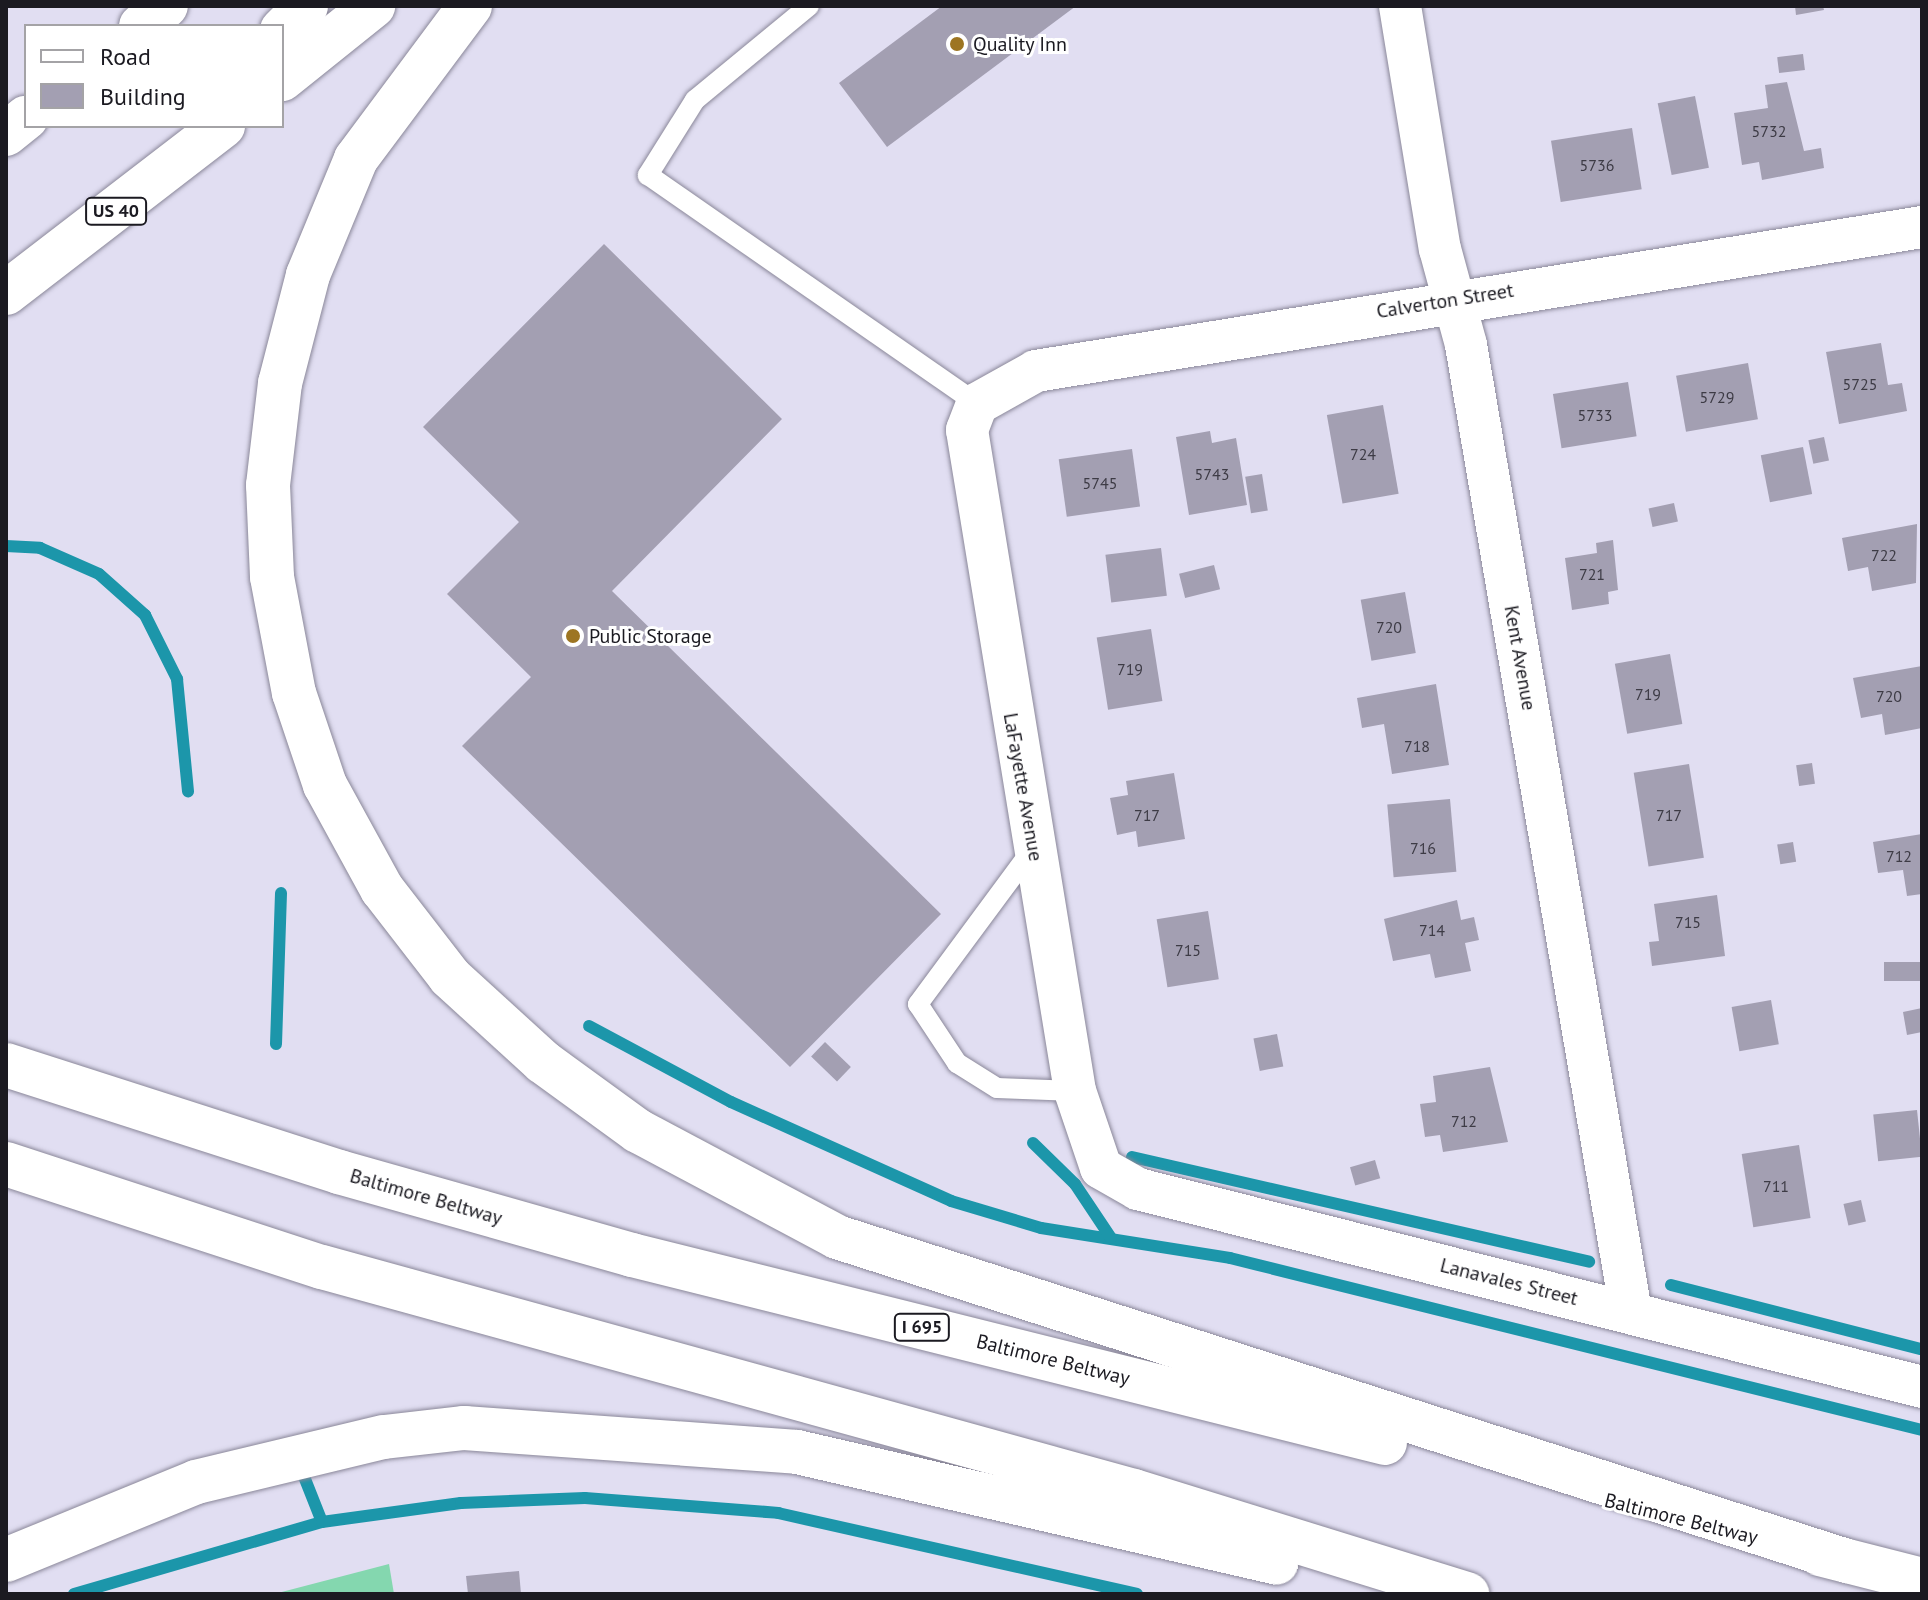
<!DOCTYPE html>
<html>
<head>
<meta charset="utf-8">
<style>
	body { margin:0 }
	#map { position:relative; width:1928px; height:1600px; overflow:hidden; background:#e1def2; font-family:"PT Sans",sans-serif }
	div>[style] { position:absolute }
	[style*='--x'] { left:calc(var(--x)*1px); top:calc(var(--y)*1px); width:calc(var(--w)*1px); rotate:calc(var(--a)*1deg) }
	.green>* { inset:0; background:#84d7af }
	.stream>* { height:12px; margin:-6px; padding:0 6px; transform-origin:6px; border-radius:6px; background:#1c96aa }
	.building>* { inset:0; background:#a39fb2; transform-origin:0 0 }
	.roads { filter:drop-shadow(0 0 2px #8a8799) drop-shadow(0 0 2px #8a8799) }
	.service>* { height:20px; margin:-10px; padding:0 10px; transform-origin:10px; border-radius:10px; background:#fff }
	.minor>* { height:42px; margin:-21px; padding:0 21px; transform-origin:21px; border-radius:21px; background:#fff }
	.primary>* { height:44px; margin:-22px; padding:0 22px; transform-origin:22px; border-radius:22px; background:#fff }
	.motorway>* { height:44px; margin:-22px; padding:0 22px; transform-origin:22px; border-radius:22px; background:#fff }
	.dots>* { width:22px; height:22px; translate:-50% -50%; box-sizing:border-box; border:4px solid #fff; border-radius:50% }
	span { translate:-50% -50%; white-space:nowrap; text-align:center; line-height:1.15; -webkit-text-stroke:6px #fff; paint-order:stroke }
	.number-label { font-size:16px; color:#3d3b45 }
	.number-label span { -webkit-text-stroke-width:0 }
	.shield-label span { padding:2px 6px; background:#fff; border:2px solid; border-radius:6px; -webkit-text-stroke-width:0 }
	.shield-label { font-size:18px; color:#1b1a21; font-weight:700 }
	.poi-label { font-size:20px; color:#1b1a21 }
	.left { translate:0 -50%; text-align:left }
	.street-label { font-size:20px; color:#1b1a21 }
	.frame { position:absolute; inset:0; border:8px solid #1b1a21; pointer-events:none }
	.legend { position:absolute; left:24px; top:24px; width:260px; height:104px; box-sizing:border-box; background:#fff; border:2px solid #a4a3a6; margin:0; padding:10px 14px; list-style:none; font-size:24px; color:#1b1a21 }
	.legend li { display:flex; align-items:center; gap:16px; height:40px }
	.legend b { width:40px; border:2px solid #a4a3a6 }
</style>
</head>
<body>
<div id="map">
	<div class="green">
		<i style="clip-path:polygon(389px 1564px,394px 1594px,274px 1594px)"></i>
	</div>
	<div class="stream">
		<i style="--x:6;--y:546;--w:34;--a:3"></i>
		<i style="--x:40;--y:548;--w:64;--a:23.8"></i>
		<i style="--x:99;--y:574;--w:62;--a:41.7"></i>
		<i style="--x:145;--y:615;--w:72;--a:63.4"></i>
		<i style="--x:177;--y:679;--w:113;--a:84.4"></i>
		<i style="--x:589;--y:1026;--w:161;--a:28.2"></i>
		<i style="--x:731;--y:1102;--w:241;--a:24.2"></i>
		<i style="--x:951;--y:1201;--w:94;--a:16.7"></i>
		<i style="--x:1041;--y:1228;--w:191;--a:9"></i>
		<i style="--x:1230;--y:1258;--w:713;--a:13.96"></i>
		<i style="--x:276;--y:1044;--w:151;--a:-88.1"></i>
		<i style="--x:1033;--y:1143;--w:59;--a:44.3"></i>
		<i style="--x:1075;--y:1184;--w:65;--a:56.3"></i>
		<i style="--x:1132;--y:1157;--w:469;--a:12.9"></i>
		<i style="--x:1671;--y:1285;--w:257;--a:14.4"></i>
		<i style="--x:305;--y:1479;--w:46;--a:68.4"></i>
		<i style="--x:74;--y:1594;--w:258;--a:-16.2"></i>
		<i style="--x:322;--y:1522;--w:140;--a:-7.8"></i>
		<i style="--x:461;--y:1503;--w:124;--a:-2.3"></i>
		<i style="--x:585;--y:1498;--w:194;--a:4.4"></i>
		<i style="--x:778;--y:1513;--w:368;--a:12.7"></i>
	</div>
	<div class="building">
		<i style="clip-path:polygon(942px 6px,1076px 6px,887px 147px,839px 83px)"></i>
		<i style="clip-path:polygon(1795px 6px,1823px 6px,1824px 10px,1796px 15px)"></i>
		<i style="left:1803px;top:54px;width:16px;height:26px;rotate:83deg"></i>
		<i style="clip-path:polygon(1787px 82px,1804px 151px,1821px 148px,1824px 168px,1762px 180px,1759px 162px,1742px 165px,1734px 113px,1768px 108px,1765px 85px)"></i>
		<i style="left:1695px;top:96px;width:73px;height:38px;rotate:79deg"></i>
		<i style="left:1632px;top:128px;width:62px;height:82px;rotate:81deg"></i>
		<i style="clip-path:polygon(604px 244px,782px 419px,612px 591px,941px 914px,790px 1067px,462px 746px,531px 677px,447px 594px,519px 522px,423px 427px)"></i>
		<i style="clip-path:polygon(1881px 343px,1888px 385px,1902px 383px,1907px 411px,1839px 424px,1826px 352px)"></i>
		<i style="left:1748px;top:363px;width:57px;height:73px;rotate:80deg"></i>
		<i style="left:1628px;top:382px;width:55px;height:76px;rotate:81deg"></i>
		<i style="left:1383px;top:405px;width:90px;height:57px;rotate:80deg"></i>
		<i style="clip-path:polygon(1210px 431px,1212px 443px,1236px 438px,1247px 505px,1189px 515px,1176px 437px)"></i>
		<i style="left:1824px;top:437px;width:24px;height:16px;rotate:78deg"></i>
		<i style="left:1803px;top:447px;width:48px;height:43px;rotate:79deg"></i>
		<i style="left:1132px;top:449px;width:58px;height:74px;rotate:82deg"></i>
		<i style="left:1262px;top:474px;width:37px;height:17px;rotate:81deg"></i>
		<i style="left:1674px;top:503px;width:19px;height:26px;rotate:78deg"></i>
		<i style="clip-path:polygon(1917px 524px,1916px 583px,1872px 591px,1868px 567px,1848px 571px,1842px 538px)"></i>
		<i style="clip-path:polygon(1613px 540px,1618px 590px,1608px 592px,1609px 604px,1572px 610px,1565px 558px,1597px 553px,1596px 543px)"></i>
		<i style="left:1161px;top:548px;width:48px;height:56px;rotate:83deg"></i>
		<i style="left:1214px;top:565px;width:25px;height:36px;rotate:76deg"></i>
		<i style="left:1405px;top:592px;width:62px;height:45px;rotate:80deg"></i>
		<i style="left:1151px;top:629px;width:73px;height:55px;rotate:81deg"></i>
		<i style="left:1670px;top:654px;width:71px;height:56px;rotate:80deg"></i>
		<i style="clip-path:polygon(1922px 666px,1922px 728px,1885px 735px,1882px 714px,1861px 718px,1853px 678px)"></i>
		<i style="clip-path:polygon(1436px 684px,1449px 765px,1392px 774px,1384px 724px,1362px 728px,1357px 698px)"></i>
		<i style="left:1812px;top:763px;width:21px;height:16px;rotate:82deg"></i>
		<i style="left:1689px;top:764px;width:95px;height:56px;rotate:81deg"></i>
		<i style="clip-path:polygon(1174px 773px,1185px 839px,1138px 847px,1136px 831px,1117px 835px,1110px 798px,1128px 795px,1126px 781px)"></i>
		<i style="left:1450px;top:799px;width:73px;height:63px;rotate:85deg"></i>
		<i style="clip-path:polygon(1922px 834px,1922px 894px,1907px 896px,1903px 870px,1878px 873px,1873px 842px)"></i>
		<i style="left:1793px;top:842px;width:20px;height:16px;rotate:81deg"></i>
		<i style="clip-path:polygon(1717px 895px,1725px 956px,1652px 966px,1649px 942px,1659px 941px,1654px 904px)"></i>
		<i style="clip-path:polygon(1457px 900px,1461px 920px,1474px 917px,1479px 940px,1465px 943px,1471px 971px,1435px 978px,1430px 954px,1393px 961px,1384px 919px)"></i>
		<i style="left:1208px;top:911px;width:69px;height:52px;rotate:81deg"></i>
		<i style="left:1922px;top:962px;width:19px;height:38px;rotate:90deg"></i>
		<i style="left:1771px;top:1000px;width:45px;height:40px;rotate:80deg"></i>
		<i style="clip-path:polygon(1922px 1008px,1922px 1032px,1907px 1035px,1903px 1012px)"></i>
		<i style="left:1277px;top:1034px;width:33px;height:24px;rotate:79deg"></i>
		<i style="left:825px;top:1042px;width:36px;height:20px;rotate:44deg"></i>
		<i style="clip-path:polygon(1490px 1067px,1508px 1142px,1443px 1152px,1440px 1135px,1425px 1137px,1420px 1104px,1436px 1102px,1433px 1076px)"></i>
		<i style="left:1917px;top:1110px;width:47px;height:44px;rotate:84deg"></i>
		<i style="left:1799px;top:1145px;width:74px;height:58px;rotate:81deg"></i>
		<i style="left:1375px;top:1160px;width:19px;height:26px;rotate:74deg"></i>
		<i style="left:1861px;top:1200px;width:22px;height:18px;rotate:77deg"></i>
		<i style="clip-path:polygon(519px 1571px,521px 1594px,468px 1594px,466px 1576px)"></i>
	</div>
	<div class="roads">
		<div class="service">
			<i style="--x:809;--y:6;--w:148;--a:140.5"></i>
			<i style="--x:695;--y:100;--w:89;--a:122.1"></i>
			<i style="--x:648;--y:175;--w:401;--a:34.8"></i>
			<i style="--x:1032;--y:850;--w:192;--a:126.5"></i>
			<i style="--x:918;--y:1004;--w:71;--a:56.5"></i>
			<i style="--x:957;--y:1063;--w:47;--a:32"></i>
			<i style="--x:997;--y:1088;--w:78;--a:2.2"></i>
		</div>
		<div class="minor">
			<i style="--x:1400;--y:6;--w:246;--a:80.7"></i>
			<i style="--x:1440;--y:249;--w:99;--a:74.8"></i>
			<i style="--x:1466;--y:345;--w:981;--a:80.32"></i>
			<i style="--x:1922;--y:227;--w:898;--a:170.77"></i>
			<i style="--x:1036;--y:371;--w:68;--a:150.8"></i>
			<i style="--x:977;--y:404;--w:28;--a:111"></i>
			<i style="--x:967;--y:430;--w:670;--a:80.72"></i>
			<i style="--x:1075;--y:1091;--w:81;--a:71.3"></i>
			<i style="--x:1101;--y:1168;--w:43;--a:29.6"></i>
			<i style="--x:1138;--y:1189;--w:809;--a:14.17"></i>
		</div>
		<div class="primary">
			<i style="--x:141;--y:26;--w:32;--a:-39"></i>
			<i style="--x:282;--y:30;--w:34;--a:-45"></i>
			<i style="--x:282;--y:79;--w:117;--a:-38.7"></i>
			<i style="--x:6;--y:134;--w:26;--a:-39"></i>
			<i style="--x:6;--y:293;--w:274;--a:-37.6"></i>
		</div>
		<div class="motorway">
			<i style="--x:470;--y:6;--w:191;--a:126.7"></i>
			<i style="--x:356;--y:159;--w:126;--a:112.5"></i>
			<i style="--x:308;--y:275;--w:112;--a:104.5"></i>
			<i style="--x:280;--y:383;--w:103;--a:96.7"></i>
			<i style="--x:268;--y:485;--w:92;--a:87.5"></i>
			<i style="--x:272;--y:577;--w:118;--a:79.3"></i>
			<i style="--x:294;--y:693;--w:97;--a:71.4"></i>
			<i style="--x:325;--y:785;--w:119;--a:61.3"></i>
			<i style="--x:382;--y:889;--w:111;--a:52.3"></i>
			<i style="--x:450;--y:977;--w:126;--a:42.4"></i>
			<i style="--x:543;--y:1062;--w:117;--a:36"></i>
			<i style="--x:638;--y:1131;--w:225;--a:28"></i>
			<i style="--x:837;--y:1237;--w:1061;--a:17.79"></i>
			<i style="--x:6;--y:1065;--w:350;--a:17.8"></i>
			<i style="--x:339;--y:1172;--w:305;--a:15.8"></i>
			<i style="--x:632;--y:1255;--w:776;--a:14.02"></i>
			<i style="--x:6;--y:1164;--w:332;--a:18.1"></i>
			<i style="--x:322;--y:1267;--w:842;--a:15.42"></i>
			<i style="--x:1134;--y:1491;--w:349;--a:17.2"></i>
			<i style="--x:1820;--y:1554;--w:105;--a:14.3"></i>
			<i style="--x:6;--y:1560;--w:205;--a:-22.3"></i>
			<i style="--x:196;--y:1482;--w:193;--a:-13.5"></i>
			<i style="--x:384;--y:1437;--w:81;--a:-6.4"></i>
			<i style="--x:464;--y:1428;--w:334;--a:4.1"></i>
			<i style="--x:797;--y:1452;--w:492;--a:13"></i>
		</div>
	</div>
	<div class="dots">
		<i style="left:957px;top:44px;background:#9d7522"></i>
		<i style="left:573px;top:636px;background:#9d7522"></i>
	</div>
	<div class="number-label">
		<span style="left:1769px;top:131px">5732</span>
		<span style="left:1597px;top:165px">5736</span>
		<span style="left:1860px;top:384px">5725</span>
		<span style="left:1717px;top:397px">5729</span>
		<span style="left:1595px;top:415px">5733</span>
		<span style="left:1363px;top:454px">724</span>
		<span style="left:1212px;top:474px">5743</span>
		<span style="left:1100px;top:483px">5745</span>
		<span style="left:1884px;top:555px">722</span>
		<span style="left:1592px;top:574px">721</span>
		<span style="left:1389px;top:627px">720</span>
		<span style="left:1130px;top:669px">719</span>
		<span style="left:1648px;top:694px">719</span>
		<span style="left:1889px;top:696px">720</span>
		<span style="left:1417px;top:746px">718</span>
		<span style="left:1147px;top:815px">717</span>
		<span style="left:1669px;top:815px">717</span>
		<span style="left:1423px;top:848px">716</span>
		<span style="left:1899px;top:856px">712</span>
		<span style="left:1688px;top:922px">715</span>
		<span style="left:1432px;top:930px">714</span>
		<span style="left:1188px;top:950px">715</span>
		<span style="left:1464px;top:1121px">712</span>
		<span style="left:1776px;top:1186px">711</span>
	</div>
	<div class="shield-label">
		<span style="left:116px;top:211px">US 40</span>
		<span style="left:922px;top:1327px">I 695</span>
	</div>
	<div class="poi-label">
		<span class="left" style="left:973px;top:44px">Quality Inn</span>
		<span class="left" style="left:589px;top:636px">Public Storage</span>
	</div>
	<div class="street-label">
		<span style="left:1445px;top:301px;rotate:-9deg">Calverton Street</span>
		<span style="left:1520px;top:658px;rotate:80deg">Kent Avenue</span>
		<span style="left:1023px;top:787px;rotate:80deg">LaFayette Avenue</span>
		<span style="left:426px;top:1197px;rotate:16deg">Baltimore Beltway</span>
		<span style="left:1509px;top:1282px;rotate:14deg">Lanavales Street</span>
		<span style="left:1053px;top:1360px;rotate:14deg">Baltimore Beltway</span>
		<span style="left:1681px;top:1519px;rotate:14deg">Baltimore Beltway</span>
	</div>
	<div class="frame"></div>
	<ul class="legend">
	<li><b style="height:10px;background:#fff"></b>Road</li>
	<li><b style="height:22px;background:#a39fb2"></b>Building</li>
	</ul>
</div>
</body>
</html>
